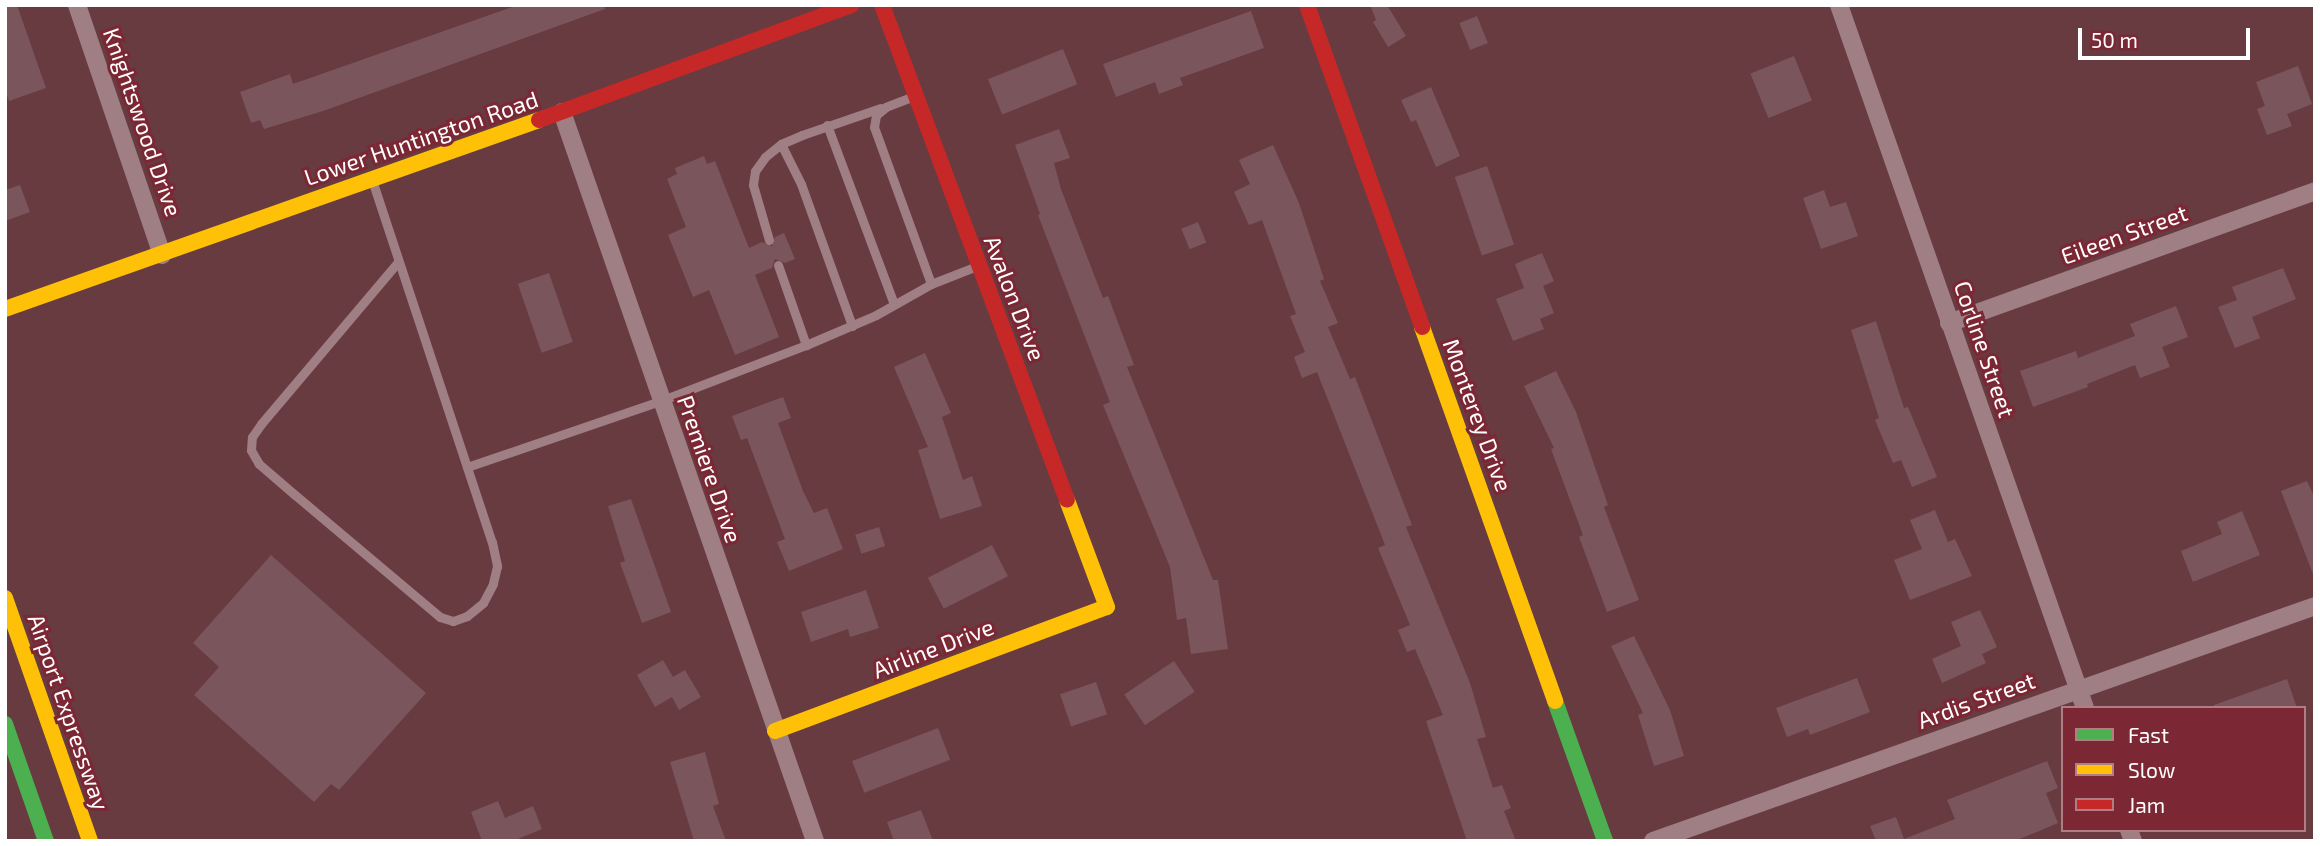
<!DOCTYPE html>
<html>
<head>
<meta charset="utf-8">
<style>
	body { margin:0 }
	#map { position:relative; width:2320px; height:846px; overflow:hidden; background:#683b41; font-family:"Exo 2",sans-serif }
	div>[style] { position:absolute }
	[style*='--x'] { left:calc(var(--x)*1px); top:calc(var(--y)*1px); width:calc(var(--w)*1px); rotate:calc(var(--a)*1deg) }
	.building>* { inset:0; background:#7a555b; transform-origin:0 0 }
	.lane>* { height:9px; margin:-4.5px; padding:0 4.5px; transform-origin:4.5px; border-radius:4.5px; background:#9f7f84 }
	.street>* { height:18px; margin:-9px; padding:0 9px; transform-origin:9px; border-radius:9px; background:#9f7f84 }
	.fast>* { height:16px; margin:-8px; padding:0 8px; transform-origin:8px; border-radius:8px; background:#4caf50 }
	.slow>* { height:16px; margin:-8px; padding:0 8px; transform-origin:8px; border-radius:8px; background:#ffc107 }
	.jam>* { height:16px; margin:-8px; padding:0 8px; transform-origin:8px; border-radius:8px; background:#c62828 }
	span { translate:-50% -50%; white-space:nowrap; text-align:center; line-height:1.15; -webkit-text-stroke:6px #7c2734; paint-order:stroke }
	.street-label { font-size:23px; color:#fff }
	.frame { position:absolute; inset:0; border:7px solid #fff; pointer-events:none }
	.legend { position:absolute; left:2061px; top:706px; width:245px; height:126px; box-sizing:border-box; background:#7c2734; border:2px solid #b07d85; margin:0; padding:9px 12px; list-style:none; font-size:21px; color:#fff }
	.legend li { display:flex; align-items:center; gap:14px; height:35px }
	.legend b { width:35px; border:2px solid #b07d85 }
	.scale { position:absolute; left:2078px; top:28px; width:172px; height:32px; box-sizing:border-box; border:4px solid #fff; border-top:0; padding-left:9px; font-size:21px; line-height:24px; white-space:nowrap; color:#fff; -webkit-text-stroke:5px #7c2734; paint-order:stroke }
</style>
</head>
<body>
<div id="map">
	<div class="building">
		<i style="clip-path:polygon(5px 5px,17px 5px,46px 88px,9px 101px,5px 90px)"></i>
		<i style="clip-path:polygon(518px 5px,604px 5px,605px 9px,323px 111px,264px 129px,260px 120px,251px 123px,240px 92px,290px 74px,293px 84px)"></i>
		<i style="clip-path:polygon(1370px 5px,1387px 5px,1406px 36px,1388px 47px,1373px 22px,1376px 20px)"></i>
		<i style="clip-path:polygon(1251px 11px,1264px 48px,1180px 78px,1183px 85px,1159px 94px,1155px 82px,1116px 97px,1103px 64px)"></i>
		<i style="left:1477px;top:16px;width:29px;height:19px;rotate:68deg"></i>
		<i style="left:1063px;top:49px;width:38px;height:81px;rotate:68deg"></i>
		<i style="left:1794px;top:56px;width:48px;height:47px;rotate:68deg"></i>
		<i style="clip-path:polygon(2298px 66px,2312px 104px,2287px 114px,2292px 126px,2267px 135px,2257px 109px,2265px 106px,2256px 82px)"></i>
		<i style="clip-path:polygon(1431px 87px,1460px 156px,1436px 167px,1416px 120px,1411px 122px,1401px 100px)"></i>
		<i style="clip-path:polygon(1059px 129px,1070px 158px,1054px 163px,1061px 189px,1103px 298px,1108px 296px,1134px 365px,1127px 367px,1172px 478px,1213px 580px,1218px 580px,1228px 649px,1191px 654px,1186px 618px,1177px 620px,1170px 567px,1103px 405px,1110px 402px,1038px 215px,1040px 214px,1015px 145px)"></i>
		<i style="clip-path:polygon(1273px 145px,1299px 203px,1324px 279px,1320px 281px,1338px 323px,1328px 327px,1350px 379px,1355px 377px,1412px 525px,1406px 527px,1470px 683px,1486px 737px,1477px 739px,1493px 788px,1502px 785px,1511px 808px,1504px 811px,1516px 841px,1467px 841px,1426px 721px,1443px 715px,1415px 649px,1407px 652px,1398px 630px,1410px 625px,1378px 548px,1385px 545px,1317px 372px,1302px 378px,1294px 357px,1305px 352px,1290px 316px,1296px 314px,1262px 220px,1249px 225px,1234px 192px,1250px 184px,1239px 160px)"></i>
		<i style="clip-path:polygon(704px 156px,707px 164px,715px 161px,749px 248px,762px 242px,772px 246px,775px 237px,784px 233px,795px 259px,785px 263px,775px 259px,772px 268px,755px 275px,779px 337px,735px 355px,709px 290px,693px 297px,668px 235px,686px 227px,667px 179px,677px 174px,675px 168px)"></i>
		<i style="left:1487px;top:166px;width:83px;height:34px;rotate:71deg"></i>
		<i style="clip-path:polygon(20px 185px,30px 212px,5px 221px,5px 190px)"></i>
		<i style="clip-path:polygon(1824px 190px,1830px 207px,1846px 202px,1858px 236px,1821px 249px,1803px 198px)"></i>
		<i style="left:1198px;top:222px;width:22px;height:18px;rotate:68deg"></i>
		<i style="clip-path:polygon(1542px 253px,1554px 281px,1543px 286px,1554px 313px,1540px 319px,1544px 329px,1513px 341px,1496px 299px,1524px 288px,1515px 264px)"></i>
		<i style="clip-path:polygon(2283px 268px,2296px 299px,2252px 317px,2260px 338px,2235px 348px,2218px 307px,2237px 300px,2232px 287px)"></i>
		<i style="left:549px;top:273px;width:73px;height:33px;rotate:71deg"></i>
		<i style="clip-path:polygon(2176px 306px,2188px 337px,2162px 347px,2170px 367px,2140px 378px,2135px 365px,2087px 384px,2088px 387px,2033px 407px,2020px 371px,2076px 351px,2078px 358px,2135px 336px,2130px 324px)"></i>
		<i style="clip-path:polygon(1876px 321px,1904px 408px,1908px 407px,1937px 477px,1912px 487px,1901px 460px,1893px 463px,1875px 420px,1879px 418px,1851px 330px)"></i>
		<i style="clip-path:polygon(925px 353px,951px 413px,942px 417px,963px 480px,972px 476px,982px 506px,940px 519px,918px 450px,928px 447px,894px 367px)"></i>
		<i style="clip-path:polygon(1556px 371px,1576px 412px,1608px 505px,1604px 507px,1639px 600px,1607px 612px,1579px 537px,1583px 535px,1551px 449px,1554px 448px,1524px 386px)"></i>
		<i style="clip-path:polygon(783px 397px,791px 418px,778px 423px,803px 491px,814px 513px,827px 508px,843px 549px,789px 571px,777px 542px,785px 539px,747px 438px,741px 440px,732px 416px)"></i>
		<i style="clip-path:polygon(2307px 481px,2315px 498px,2313px 574px,2281px 491px)"></i>
		<i style="clip-path:polygon(631px 499px,671px 612px,642px 623px,620px 563px,625px 561px,608px 506px)"></i>
		<i style="clip-path:polygon(1935px 510px,1948px 542px,1955px 539px,1972px 576px,1910px 600px,1894px 560px,1922px 549px,1910px 520px)"></i>
		<i style="clip-path:polygon(2242px 511px,2260px 555px,2193px 582px,2181px 551px,2222px 534px,2217px 522px)"></i>
		<i style="left:879px;top:527px;width:20px;height:25px;rotate:72deg"></i>
		<i style="left:992px;top:545px;width:35px;height:72px;rotate:63deg"></i>
		<i style="clip-path:polygon(271px 555px,426px 693px,339px 790px,331px 784px,314px 802px,194px 695px,219px 667px,193px 643px)"></i>
		<i style="clip-path:polygon(866px 590px,879px 628px,850px 637px,848px 629px,811px 642px,801px 612px)"></i>
		<i style="clip-path:polygon(1980px 610px,1997px 647px,1982px 654px,1986px 663px,1942px 683px,1932px 659px,1961px 646px,1951px 622px)"></i>
		<i style="clip-path:polygon(1634px 636px,1670px 710px,1684px 756px,1654px 766px,1638px 715px,1643px 713px,1611px 646px)"></i>
		<i style="clip-path:polygon(663px 660px,673px 677px,685px 670px,701px 697px,679px 710px,672px 697px,655px 707px,637px 675px)"></i>
		<i style="left:1174px;top:661px;width:37px;height:60px;rotate:56deg"></i>
		<i style="clip-path:polygon(1857px 678px,1870px 712px,1810px 735px,1808px 729px,1787px 737px,1776px 708px)"></i>
		<i style="clip-path:polygon(2287px 679px,2297px 708px,2214px 708px,2214px 705px)"></i>
		<i style="left:1096px;top:682px;width:34px;height:38px;rotate:71deg"></i>
		<i style="left:938px;top:728px;width:34px;height:92px;rotate:69deg"></i>
		<i style="clip-path:polygon(705px 752px,719px 804px,713px 806px,726px 841px,694px 841px,670px 762px)"></i>
		<i style="clip-path:polygon(2047px 761px,2058px 788px,2046px 793px,2058px 823px,2015px 841px,1876px 841px,1870px 826px,1896px 817px,1904px 839px,1955px 819px,1947px 800px)"></i>
		<i style="clip-path:polygon(498px 801px,505px 818px,533px 806px,542px 829px,513px 841px,482px 841px,471px 812px)"></i>
		<i style="clip-path:polygon(921px 810px,933px 841px,894px 841px,887px 822px)"></i>
	</div>
	<div class="lane">
		<i style="--x:914;--y:96;--w:30;--a:159"></i>
		<i style="--x:886;--y:107;--w:13;--a:141"></i>
		<i style="--x:876;--y:115;--w:12;--a:99"></i>
		<i style="--x:874;--y:127;--w:167;--a:70"></i>
		<i style="--x:827;--y:125;--w:191;--a:69.5"></i>
		<i style="--x:781;--y:144;--w:45;--a:63.4"></i>
		<i style="--x:801;--y:184;--w:151;--a:70.2"></i>
		<i style="--x:372;--y:180;--w:381;--a:71.7"></i>
		<i style="--x:492;--y:542;--w:25;--a:78"></i>
		<i style="--x:497;--y:566;--w:18;--a:103"></i>
		<i style="--x:493;--y:584;--w:21;--a:118"></i>
		<i style="--x:483;--y:603;--w:21;--a:141"></i>
		<i style="--x:467;--y:616;--w:15;--a:160"></i>
		<i style="--x:453;--y:621;--w:14;--a:-163"></i>
		<i style="--x:440;--y:617;--w:189;--a:-139.9"></i>
		<i style="--x:295;--y:495;--w:48;--a:-139.3"></i>
		<i style="--x:259;--y:464;--w:16;--a:-120"></i>
		<i style="--x:251;--y:450;--w:13;--a:-86"></i>
		<i style="--x:252;--y:437;--w:16;--a:-55"></i>
		<i style="--x:261;--y:424;--w:212;--a:-49.8"></i>
		<i style="--x:769;--y:240;--w:57;--a:-106.2"></i>
		<i style="--x:753;--y:185;--w:14;--a:-82"></i>
		<i style="--x:755;--y:171;--w:17;--a:-54"></i>
		<i style="--x:765;--y:157;--w:21;--a:-39"></i>
		<i style="--x:781;--y:144;--w:23;--a:-23"></i>
		<i style="--x:802;--y:135;--w:83;--a:-18.9"></i>
		<i style="--x:778;--y:265;--w:85;--a:70.7"></i>
		<i style="--x:467;--y:467;--w:204;--a:-18.9"></i>
		<i style="--x:660;--y:401;--w:156;--a:-21"></i>
		<i style="--x:806;--y:345;--w:76;--a:-23.2"></i>
		<i style="--x:876;--y:315;--w:63;--a:-29.4"></i>
		<i style="--x:931;--y:284;--w:49;--a:-21.4"></i>
	</div>
	<div class="street">
		<i style="--x:77;--y:5;--w:264;--a:71.2"></i>
		<i style="--x:1839;--y:5;--w:745;--a:70.71"></i>
		<i style="--x:562;--y:112;--w:772;--a:70.86"></i>
		<i style="--x:1949;--y:323;--w:389;--a:-19.8"></i>
		<i style="--x:2129;--y:830;--w:12;--a:70"></i>
		<i style="--x:1653;--y:841;--w:702;--a:-19.54"></i>
	</div>
	<div class="fast">
		<i style="--x:1555;--y:701;--w:149;--a:70.3"></i>
		<i style="--x:5;--y:724;--w:124;--a:70.7"></i>
	</div>
	<div class="slow">
		<i style="--x:5;--y:309;--w:566;--a:-19.49"></i>
		<i style="--x:1422;--y:327;--w:397;--a:70.4"></i>
		<i style="--x:5;--y:598;--w:257;--a:70.7"></i>
		<i style="--x:775;--y:731;--w:354;--a:-20.5"></i>
		<i style="--x:1107;--y:607;--w:114;--a:-110.5"></i>
	</div>
	<div class="jam">
		<i style="--x:882;--y:5;--w:528;--a:69.51"></i>
		<i style="--x:1307;--y:5;--w:342;--a:70.3"></i>
		<i style="--x:539;--y:120;--w:333;--a:-20.2"></i>
	</div>
	<div class="street-label">
		<span style="left:143px;top:122px;rotate:71deg">Knightswood Drive</span>
		<span style="left:421px;top:138px;rotate:-19deg">Lower Huntington Road</span>
		<span style="left:2124px;top:234px;rotate:-20deg">Eileen Street</span>
		<span style="left:1015px;top:298px;rotate:69deg">Avalon Drive</span>
		<span style="left:1985px;top:349px;rotate:71deg">Corline Street</span>
		<span style="left:1478px;top:415px;rotate:70deg">Monterey Drive</span>
		<span style="left:710px;top:469px;rotate:71deg">Premiere Drive</span>
		<span style="left:933px;top:648px;rotate:-21deg">Airline Drive</span>
		<span style="left:1976px;top:700px;rotate:-20deg">Ardis Street</span>
		<span style="left:69px;top:712px;rotate:71deg">Airport Expressway</span>
	</div>
	<div class="frame"></div>
	<ul class="legend">
	<li><b style="height:9px;background:#4caf50"></b>Fast</li>
	<li><b style="height:9px;background:#ffc107"></b>Slow</li>
	<li><b style="height:9px;background:#c62828"></b>Jam</li>
	</ul>
	<div class="scale">50 m</div>
</div>
</body>
</html>
